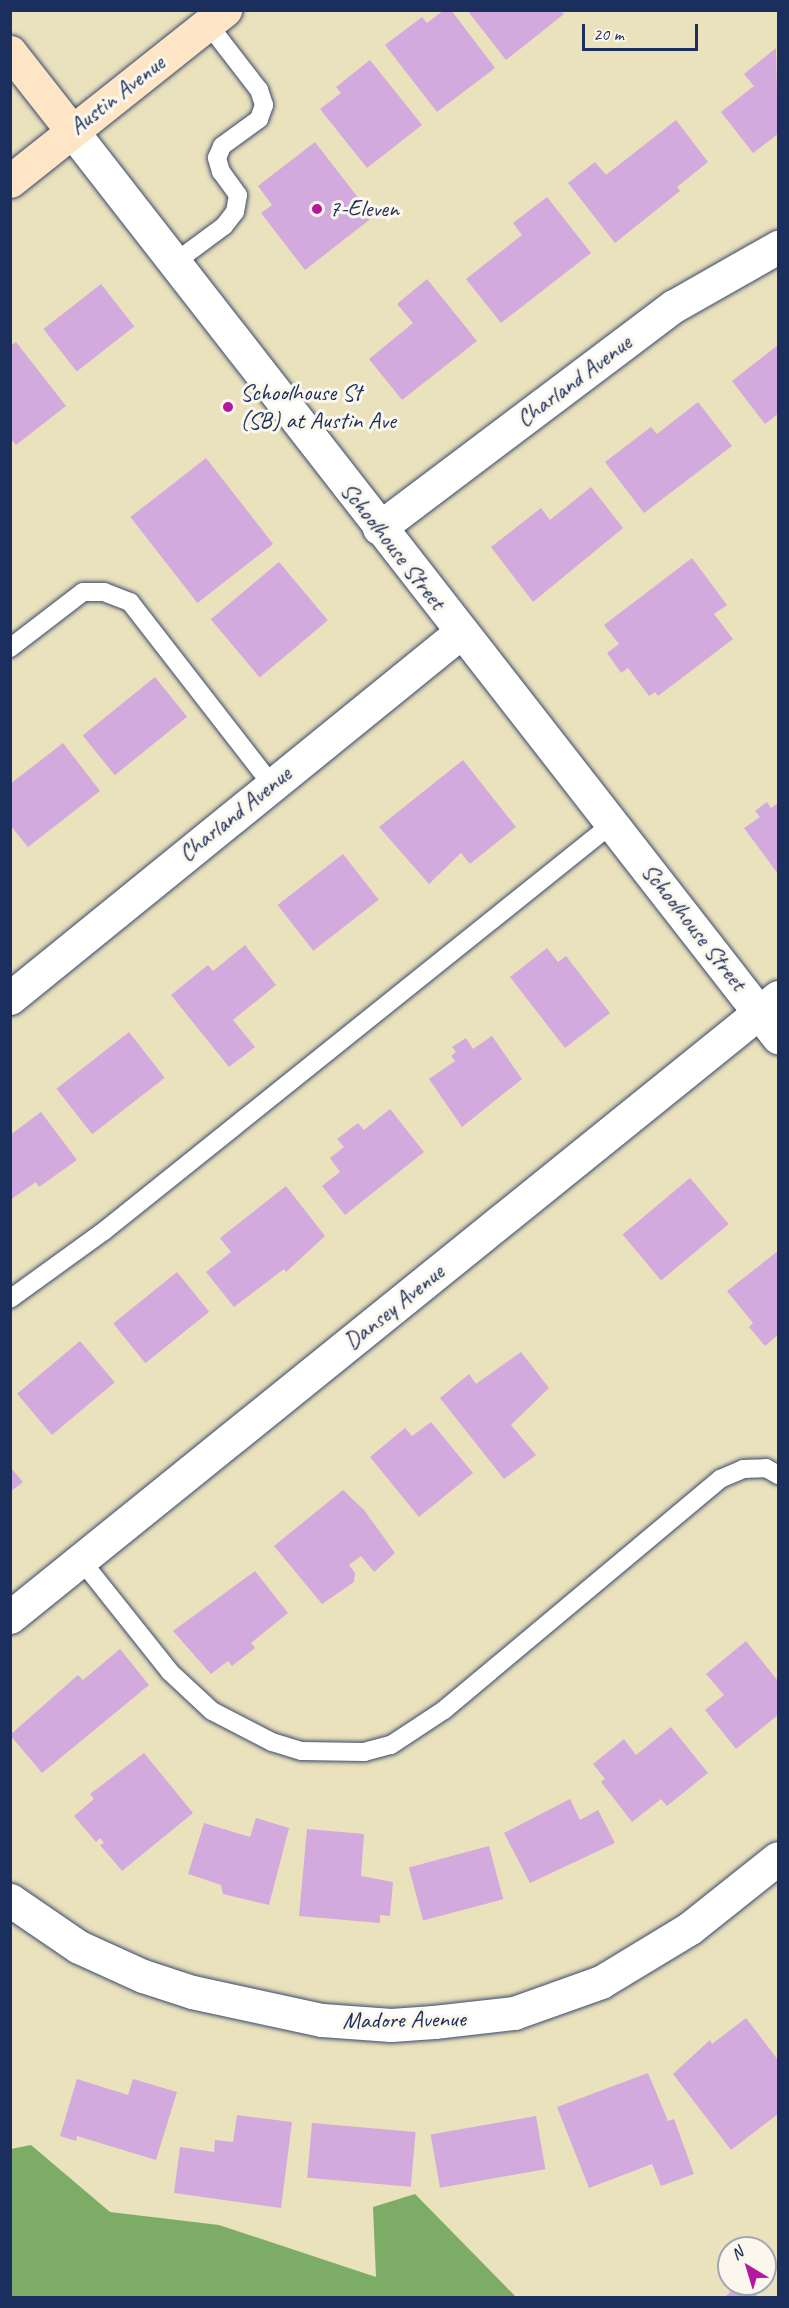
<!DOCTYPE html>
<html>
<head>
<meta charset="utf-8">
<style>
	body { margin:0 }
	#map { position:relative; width:789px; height:2308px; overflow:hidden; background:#eae1bd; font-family:Caveat,sans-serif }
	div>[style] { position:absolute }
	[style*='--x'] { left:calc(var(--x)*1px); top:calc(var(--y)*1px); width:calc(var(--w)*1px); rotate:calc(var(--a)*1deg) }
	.forest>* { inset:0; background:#7dac66 }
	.building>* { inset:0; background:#d3aade; transform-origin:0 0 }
	.roads { filter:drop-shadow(0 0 2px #3a4a6c) drop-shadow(0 0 2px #3a4a6c) }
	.lane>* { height:18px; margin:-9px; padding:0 9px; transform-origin:9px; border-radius:9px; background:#fff }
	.street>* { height:33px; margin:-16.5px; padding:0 16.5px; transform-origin:16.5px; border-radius:16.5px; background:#fff }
	.secondary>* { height:33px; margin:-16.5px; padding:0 16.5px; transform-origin:16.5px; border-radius:16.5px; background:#fee5c5 }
	.dots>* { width:16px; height:16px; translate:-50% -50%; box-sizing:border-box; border:3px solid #fbf7ec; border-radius:50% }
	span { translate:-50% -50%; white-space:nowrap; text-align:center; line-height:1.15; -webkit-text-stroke:6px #fbf7ec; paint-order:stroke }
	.street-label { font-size:24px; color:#1b2f5e }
	.poi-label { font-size:24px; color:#1b2f5e }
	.left { translate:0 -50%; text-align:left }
	.frame { position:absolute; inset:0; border:12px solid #1b2f5e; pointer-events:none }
	.north { position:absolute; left:717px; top:2236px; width:60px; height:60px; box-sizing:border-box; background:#fbf7ec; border:2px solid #a1a7b3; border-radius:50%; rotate:322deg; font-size:16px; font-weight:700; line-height:24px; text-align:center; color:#1b2f5e }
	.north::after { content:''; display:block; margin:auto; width:21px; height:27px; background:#b5179e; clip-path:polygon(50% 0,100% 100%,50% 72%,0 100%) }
	.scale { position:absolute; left:582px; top:24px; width:116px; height:27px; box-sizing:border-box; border:3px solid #1b2f5e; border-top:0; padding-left:8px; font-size:18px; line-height:21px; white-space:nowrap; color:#1b2f5e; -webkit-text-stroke:4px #fbf7ec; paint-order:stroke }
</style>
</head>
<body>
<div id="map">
	<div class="forest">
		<i style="clip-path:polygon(31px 2145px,110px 2212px,219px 2225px,376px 2277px,373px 2207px,415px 2194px,516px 2297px,11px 2297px,11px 2149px)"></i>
	</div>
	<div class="building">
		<i style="clip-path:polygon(444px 10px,451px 10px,495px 68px,437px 112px,385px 45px,422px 17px,427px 23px)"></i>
		<i style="clip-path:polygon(467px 10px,561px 10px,564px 14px,506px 60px)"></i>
		<i style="clip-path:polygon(776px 48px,778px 134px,753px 153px,721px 112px,754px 86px,744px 74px)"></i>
		<i style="clip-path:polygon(370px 60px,422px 125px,367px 168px,320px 109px,341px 93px,336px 87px)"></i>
		<i style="clip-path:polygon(676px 120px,708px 162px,677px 187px,680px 191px,615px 243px,568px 183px,595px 162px,606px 175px)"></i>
		<i style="clip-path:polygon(315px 142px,373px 217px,305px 270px,261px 213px,272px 205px,258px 186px)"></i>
		<i style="clip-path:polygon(547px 197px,591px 253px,501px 323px,466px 279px,522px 235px,513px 223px)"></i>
		<i style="clip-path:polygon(427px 279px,477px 341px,402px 400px,369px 359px,413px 323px,397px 304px)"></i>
		<i style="left:101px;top:284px;width:54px;height:73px;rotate:52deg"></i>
		<i style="clip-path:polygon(16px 342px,66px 406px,16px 445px,10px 438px,10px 346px)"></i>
		<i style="clip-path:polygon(778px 345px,778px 414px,765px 424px,732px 381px)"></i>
		<i style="clip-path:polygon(698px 402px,732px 446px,644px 513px,605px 462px,651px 427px,657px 434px)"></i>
		<i style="left:206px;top:458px;width:109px;height:96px;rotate:52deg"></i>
		<i style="clip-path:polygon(591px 487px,623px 528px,533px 602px,491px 547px,541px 508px,550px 520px)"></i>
		<i style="clip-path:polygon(692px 558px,727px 605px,714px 614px,733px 639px,658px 696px,655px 692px,649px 696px,628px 668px,621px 673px,607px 653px,619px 644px,604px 625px)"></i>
		<i style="left:279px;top:562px;width:76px;height:89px;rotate:50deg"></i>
		<i style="left:155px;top:677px;width:51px;height:93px;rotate:51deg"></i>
		<i style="clip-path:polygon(63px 743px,100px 791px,28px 847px,10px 825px,10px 784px)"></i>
		<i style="clip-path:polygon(463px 760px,516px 827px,470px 864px,461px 853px,429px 884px,379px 827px)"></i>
		<i style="clip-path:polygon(767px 802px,771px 808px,778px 803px,778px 874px,744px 828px,760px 817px,755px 811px)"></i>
		<i style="left:343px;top:854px;width:58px;height:83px;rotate:52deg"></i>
		<i style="clip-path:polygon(245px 945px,276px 985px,233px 1020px,255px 1047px,229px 1067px,171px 995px,208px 965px,213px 971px)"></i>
		<i style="clip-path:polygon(547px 948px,558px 962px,566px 956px,610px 1013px,565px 1048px,510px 977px)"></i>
		<i style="left:129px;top:1032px;width:58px;height:92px;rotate:52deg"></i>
		<i style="clip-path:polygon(492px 1036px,522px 1079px,462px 1127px,429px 1079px,455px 1061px,451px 1056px,456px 1052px,452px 1047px,466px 1038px,473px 1049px)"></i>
		<i style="clip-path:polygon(390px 1109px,424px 1152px,345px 1215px,322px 1186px,340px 1172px,330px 1158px,344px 1147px,337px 1139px,358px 1123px,364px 1130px)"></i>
		<i style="clip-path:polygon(41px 1112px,77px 1160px,39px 1187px,36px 1182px,10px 1200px,10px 1135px)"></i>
		<i style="left:690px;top:1178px;width:60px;height:88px;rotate:50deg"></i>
		<i style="clip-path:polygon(286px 1186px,325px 1236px,286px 1272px,284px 1269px,234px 1307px,206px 1272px,231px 1252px,220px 1238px)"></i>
		<i style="clip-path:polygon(778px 1251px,778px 1335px,765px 1346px,749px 1327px,753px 1323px,727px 1291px)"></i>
		<i style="left:177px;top:1272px;width:51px;height:82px;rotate:51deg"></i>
		<i style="left:80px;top:1341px;width:54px;height:82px;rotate:50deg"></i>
		<i style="clip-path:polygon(521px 1352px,549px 1388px,511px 1425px,536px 1455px,504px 1479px,440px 1398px,469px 1374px,476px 1384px)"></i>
		<i style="clip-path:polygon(431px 1422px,473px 1473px,419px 1517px,370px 1457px,405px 1428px,412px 1436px)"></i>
		<i style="clip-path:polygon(10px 1467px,23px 1482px,10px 1492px)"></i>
		<i style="clip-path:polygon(343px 1490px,364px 1510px,395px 1553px,374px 1572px,361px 1556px,349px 1565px,355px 1573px,354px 1582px,322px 1604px,274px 1546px)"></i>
		<i style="clip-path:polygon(255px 1571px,288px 1613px,251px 1643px,255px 1648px,232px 1666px,228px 1661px,211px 1674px,173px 1631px)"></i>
		<i style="clip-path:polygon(746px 1641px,778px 1681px,778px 1715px,736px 1749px,705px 1710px,724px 1695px,706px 1674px)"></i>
		<i style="clip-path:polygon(120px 1649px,149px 1685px,42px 1773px,10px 1735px,78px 1675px,83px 1680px)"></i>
		<i style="clip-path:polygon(671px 1727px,708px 1773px,667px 1806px,661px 1799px,632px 1822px,601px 1782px,605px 1779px,593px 1764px,624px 1739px,636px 1755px)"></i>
		<i style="clip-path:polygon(144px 1753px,193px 1813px,122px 1871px,100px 1845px,104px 1843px,100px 1838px,96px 1842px,74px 1816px,94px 1799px,90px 1794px)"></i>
		<i style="clip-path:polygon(570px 1799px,580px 1820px,598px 1810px,615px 1843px,530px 1883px,504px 1833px)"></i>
		<i style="clip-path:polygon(256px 1818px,289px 1828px,269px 1905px,223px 1894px,221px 1885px,188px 1874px,204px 1823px,250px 1837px)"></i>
		<i style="clip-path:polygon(307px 1829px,364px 1834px,361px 1876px,393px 1882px,390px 1916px,380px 1915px,380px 1923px,299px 1916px)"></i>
		<i style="left:489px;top:1846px;width:55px;height:83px;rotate:75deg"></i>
		<i style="clip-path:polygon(746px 2018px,778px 2060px,778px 2114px,731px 2150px,673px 2074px,710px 2040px,712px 2044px)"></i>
		<i style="clip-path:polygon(648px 2073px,668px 2121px,674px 2119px,694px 2174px,661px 2186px,652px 2164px,589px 2188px,557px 2107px)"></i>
		<i style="clip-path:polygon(77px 2079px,128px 2095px,133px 2079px,177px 2092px,156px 2160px,77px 2136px,76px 2141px,60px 2136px)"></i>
		<i style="clip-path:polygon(237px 2115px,292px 2122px,281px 2208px,174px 2193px,180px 2147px,214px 2152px,215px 2140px,233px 2142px)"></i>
		<i style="left:536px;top:2116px;width:54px;height:107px;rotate:80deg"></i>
		<i style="left:312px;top:2123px;width:104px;height:55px;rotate:5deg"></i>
		<i style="clip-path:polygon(738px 2284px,746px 2284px,759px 2298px,724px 2298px)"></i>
	</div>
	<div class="roads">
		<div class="lane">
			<i style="--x:174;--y:263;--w:62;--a:-36.5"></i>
			<i style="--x:224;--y:226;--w:18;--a:-52"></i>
			<i style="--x:235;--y:212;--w:17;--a:-80"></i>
			<i style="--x:238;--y:195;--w:29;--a:-126"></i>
			<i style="--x:221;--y:172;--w:15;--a:-106"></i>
			<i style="--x:217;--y:158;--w:13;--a:-67"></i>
			<i style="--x:222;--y:146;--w:46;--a:-36.1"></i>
			<i style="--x:259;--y:119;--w:15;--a:-70"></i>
			<i style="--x:264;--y:105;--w:16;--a:-108"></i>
			<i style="--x:259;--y:90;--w:83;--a:-127.7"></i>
			<i style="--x:10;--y:648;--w:92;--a:-37.5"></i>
			<i style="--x:83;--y:592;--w:21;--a:0"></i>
			<i style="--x:104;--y:592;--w:28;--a:21"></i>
			<i style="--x:130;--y:602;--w:230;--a:52.2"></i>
			<i style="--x:10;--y:1299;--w:116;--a:-35.9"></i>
			<i style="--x:104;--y:1231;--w:652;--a:-38.71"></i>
			<i style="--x:81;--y:1560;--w:143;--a:51.5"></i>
			<i style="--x:170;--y:1672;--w:57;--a:42.9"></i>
			<i style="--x:212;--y:1711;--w:68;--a:27.3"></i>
			<i style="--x:272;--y:1742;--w:31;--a:17"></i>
			<i style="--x:302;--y:1751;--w:62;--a:0.9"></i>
			<i style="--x:364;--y:1752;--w:28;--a:-15"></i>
			<i style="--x:391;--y:1745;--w:64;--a:-33.4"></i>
			<i style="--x:444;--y:1710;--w:360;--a:-39.9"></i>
			<i style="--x:720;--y:1479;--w:25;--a:-23"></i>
			<i style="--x:743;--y:1469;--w:23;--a:-2"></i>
			<i style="--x:766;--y:1468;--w:14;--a:30"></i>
		</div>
		<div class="street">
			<i style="--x:72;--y:131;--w:1149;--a:52.07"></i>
			<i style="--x:379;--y:528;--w:369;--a:-37"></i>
			<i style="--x:674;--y:306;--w:120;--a:-29.6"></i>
			<i style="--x:10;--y:998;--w:581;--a:-39.06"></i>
			<i style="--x:10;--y:1617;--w:987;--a:-38.91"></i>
			<i style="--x:10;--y:1900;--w:83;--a:34.3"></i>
			<i style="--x:79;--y:1947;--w:70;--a:24.4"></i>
			<i style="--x:143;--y:1976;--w:52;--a:18.1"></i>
			<i style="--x:192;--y:1992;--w:133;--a:12.2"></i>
			<i style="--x:322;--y:2020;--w:69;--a:4.1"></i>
			<i style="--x:391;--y:2025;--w:43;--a:-4"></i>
			<i style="--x:434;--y:2022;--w:81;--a:-6.4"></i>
			<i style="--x:514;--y:2013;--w:92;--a:-19.6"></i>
			<i style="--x:601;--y:1982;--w:104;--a:-31.2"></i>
			<i style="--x:690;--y:1928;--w:112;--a:-38.5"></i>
		</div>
		<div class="secondary">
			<i style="--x:10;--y:52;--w:100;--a:51.9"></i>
			<i style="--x:10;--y:181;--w:275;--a:-38.5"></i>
		</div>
	</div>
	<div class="dots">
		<i style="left:317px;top:209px;background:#b5179e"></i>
		<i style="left:228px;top:407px;background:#b5179e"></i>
	</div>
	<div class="street-label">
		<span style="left:117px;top:95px;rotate:-38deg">Austin Avenue</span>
		<span style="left:574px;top:381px;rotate:-37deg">Charland Avenue</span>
		<span style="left:393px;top:546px;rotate:52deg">Schoolhouse Street</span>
		<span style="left:235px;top:814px;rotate:-39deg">Charland Avenue</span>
		<span style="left:694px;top:927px;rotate:52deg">Schoolhouse Street</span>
		<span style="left:394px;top:1307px;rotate:-39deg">Dansey Avenue</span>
		<span style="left:404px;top:2020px;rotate:-1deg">Madore Avenue</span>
	</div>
	<div class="poi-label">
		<span class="left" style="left:329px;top:209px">7-Eleven</span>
		<span class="left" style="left:240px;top:407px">Schoolhouse St<br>(SB) at Austin Ave</span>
	</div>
	<div class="frame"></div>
	<div class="north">N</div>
	<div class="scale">20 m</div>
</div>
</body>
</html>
